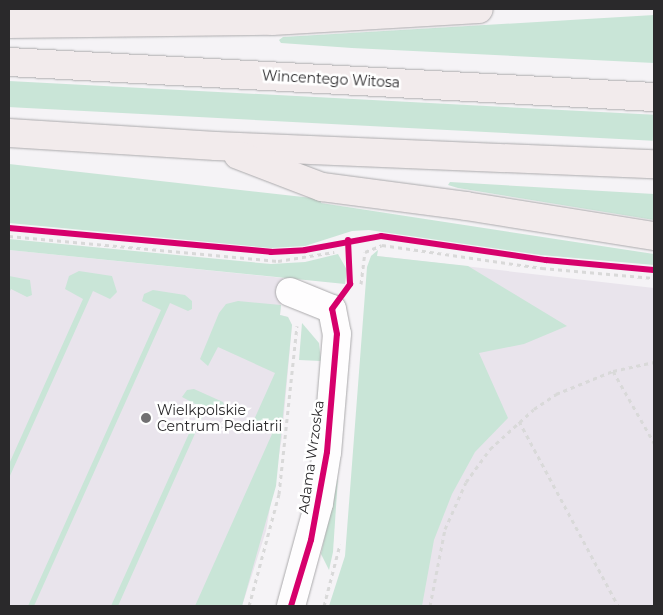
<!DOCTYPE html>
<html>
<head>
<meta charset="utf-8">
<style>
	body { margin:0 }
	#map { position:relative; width:663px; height:615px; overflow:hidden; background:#f5f3f6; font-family:Montserrat,sans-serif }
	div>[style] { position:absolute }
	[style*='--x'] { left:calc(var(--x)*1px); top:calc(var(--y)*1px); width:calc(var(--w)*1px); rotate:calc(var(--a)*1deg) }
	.built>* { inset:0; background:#e9e4ec }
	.green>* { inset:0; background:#c9e5d7; transform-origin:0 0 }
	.path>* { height:3px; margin-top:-1.5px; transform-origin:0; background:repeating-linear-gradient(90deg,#d9d9d9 0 4px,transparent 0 8px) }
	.roads { filter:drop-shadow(0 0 1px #abaaac) drop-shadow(0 0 1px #abaaac) }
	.minor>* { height:28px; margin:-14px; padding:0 14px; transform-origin:14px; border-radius:14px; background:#fefdfe }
	.major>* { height:28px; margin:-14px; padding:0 14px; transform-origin:14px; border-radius:14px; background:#f2ebec }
	.cycleway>* { height:6px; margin:-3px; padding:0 3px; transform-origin:3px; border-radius:3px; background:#d6006c }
	.dots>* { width:14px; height:14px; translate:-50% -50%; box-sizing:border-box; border:2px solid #fff; border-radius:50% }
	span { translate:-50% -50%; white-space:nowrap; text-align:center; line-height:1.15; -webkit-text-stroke:5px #fff; paint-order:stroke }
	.street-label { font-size:14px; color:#2a292b }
	.poi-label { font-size:14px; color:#2a292b }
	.left { translate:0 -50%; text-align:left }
	.frame { position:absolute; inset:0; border:10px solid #2a292b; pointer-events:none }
</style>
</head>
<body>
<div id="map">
	<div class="built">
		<i style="clip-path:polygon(9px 250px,283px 278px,280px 315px,288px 317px,292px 325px,282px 437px,266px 531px,242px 606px,9px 606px)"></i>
		<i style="clip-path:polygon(377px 256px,654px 288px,654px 606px,339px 606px,351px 569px)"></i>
	</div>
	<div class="green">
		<i style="clip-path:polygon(654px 15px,654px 63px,352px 48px,281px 43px,279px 40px,283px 37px)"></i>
		<i style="left:9px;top:81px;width:646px;height:26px;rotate:3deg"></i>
		<i style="clip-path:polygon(9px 164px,321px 199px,321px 203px,654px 254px,654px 265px,541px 255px,369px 230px,352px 231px,305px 246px,271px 248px,9px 223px)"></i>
		<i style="clip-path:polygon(450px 182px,654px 194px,654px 220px,458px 188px,448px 185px)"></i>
		<i style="clip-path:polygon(9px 239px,271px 264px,305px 262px,338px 254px,347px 270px,345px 284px,9px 250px)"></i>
		<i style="clip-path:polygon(378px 250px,377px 256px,468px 266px,567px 326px,524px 344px,479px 353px,508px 418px,475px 452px,452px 494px,434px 540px,422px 606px,329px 606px,345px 556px,367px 267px,371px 256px)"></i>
		<i style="clip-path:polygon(79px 271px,112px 276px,117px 292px,110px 299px,93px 291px,9px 478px,9px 464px,83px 299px,65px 289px,69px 276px)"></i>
		<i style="clip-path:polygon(9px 276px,30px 280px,32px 295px,27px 297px,11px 289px,9px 293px)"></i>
		<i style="clip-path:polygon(153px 290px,185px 295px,192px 301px,192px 309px,188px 311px,170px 303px,34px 606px,28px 606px,161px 310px,142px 301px,144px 294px)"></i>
		<i style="clip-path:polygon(238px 301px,281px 305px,280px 315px,288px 317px,292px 325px,276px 486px,242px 606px,195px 606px,272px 434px,253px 422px,275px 373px,218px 347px,208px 366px,200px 359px,219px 313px,226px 304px)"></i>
		<i style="clip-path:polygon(302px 323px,319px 343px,321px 361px,299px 360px)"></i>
		<i style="clip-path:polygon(194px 389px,223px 402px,228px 416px,206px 409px,118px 606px,111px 606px,201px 407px,182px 397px,187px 390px)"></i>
		<i style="clip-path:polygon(338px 477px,333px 552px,329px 570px,321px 554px)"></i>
	</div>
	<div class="path">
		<i style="--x:9;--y:236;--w:270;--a:5.3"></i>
		<i style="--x:278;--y:261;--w:57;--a:-9.1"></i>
		<i style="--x:361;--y:284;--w:32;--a:-83"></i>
		<i style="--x:365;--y:252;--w:18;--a:-22"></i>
		<i style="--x:382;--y:245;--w:162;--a:8.2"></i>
		<i style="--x:542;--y:268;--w:112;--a:5.1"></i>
		<i style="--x:613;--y:371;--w:83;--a:60.3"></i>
		<i style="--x:519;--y:421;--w:210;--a:61.8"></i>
		<i style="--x:249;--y:606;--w:116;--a:-75"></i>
		<i style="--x:279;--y:494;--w:169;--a:-83.9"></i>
		<i style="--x:324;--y:606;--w:64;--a:-75.5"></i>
		<i style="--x:430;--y:606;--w:78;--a:-79"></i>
		<i style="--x:445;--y:529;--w:51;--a:-65.9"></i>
		<i style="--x:466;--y:482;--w:41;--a:-54"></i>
		<i style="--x:490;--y:449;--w:59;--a:-42.3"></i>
		<i style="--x:534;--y:409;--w:27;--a:-34"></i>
		<i style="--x:556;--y:394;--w:61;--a:-22"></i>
		<i style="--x:613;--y:371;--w:42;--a:-12.4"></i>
	</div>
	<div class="roads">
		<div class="minor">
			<i style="--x:290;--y:292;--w:45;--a:22"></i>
			<i style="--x:332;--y:309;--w:25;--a:79"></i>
			<i style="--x:337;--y:334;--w:118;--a:94.8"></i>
			<i style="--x:327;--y:452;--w:52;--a:98.9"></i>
			<i style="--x:319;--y:503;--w:107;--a:105.2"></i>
		</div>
		<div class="major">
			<i style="--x:9;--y:24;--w:263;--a:-0.7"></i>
			<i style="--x:272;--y:21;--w:207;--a:-3.3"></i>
			<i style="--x:9;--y:62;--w:646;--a:3.11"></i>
			<i style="--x:9;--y:133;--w:207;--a:3.6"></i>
			<i style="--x:216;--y:146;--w:438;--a:2.4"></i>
			<i style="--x:238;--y:155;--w:90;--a:20.9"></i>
			<i style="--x:322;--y:187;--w:145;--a:7.5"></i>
			<i style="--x:466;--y:206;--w:190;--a:9.1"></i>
		</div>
	</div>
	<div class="cycleway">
		<i style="--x:9;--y:228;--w:263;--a:5.2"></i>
		<i style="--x:271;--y:252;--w:34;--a:-3"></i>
		<i style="--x:305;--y:250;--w:77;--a:-10.4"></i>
		<i style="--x:381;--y:236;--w:167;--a:8.3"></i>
		<i style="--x:546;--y:260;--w:108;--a:5.3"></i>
		<i style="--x:291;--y:606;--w:69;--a:-73.1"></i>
		<i style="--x:311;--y:540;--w:89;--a:-79.7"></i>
		<i style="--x:327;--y:452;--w:118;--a:-85.2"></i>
		<i style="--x:337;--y:334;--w:25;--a:-101"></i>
		<i style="--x:332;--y:309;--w:31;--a:-54"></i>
		<i style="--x:350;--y:284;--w:44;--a:-92.6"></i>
	</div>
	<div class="dots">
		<i style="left:146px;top:418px;background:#717072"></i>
	</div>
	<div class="street-label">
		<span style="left:331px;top:79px;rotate:3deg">Wincentego Witosa</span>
		<span style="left:311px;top:457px;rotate:-82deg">Adama Wrzoska</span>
	</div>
	<div class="poi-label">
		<span class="left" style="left:157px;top:418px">Wielkpolskie<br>Centrum Pediatrii</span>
	</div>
	<div class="frame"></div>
</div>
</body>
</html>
